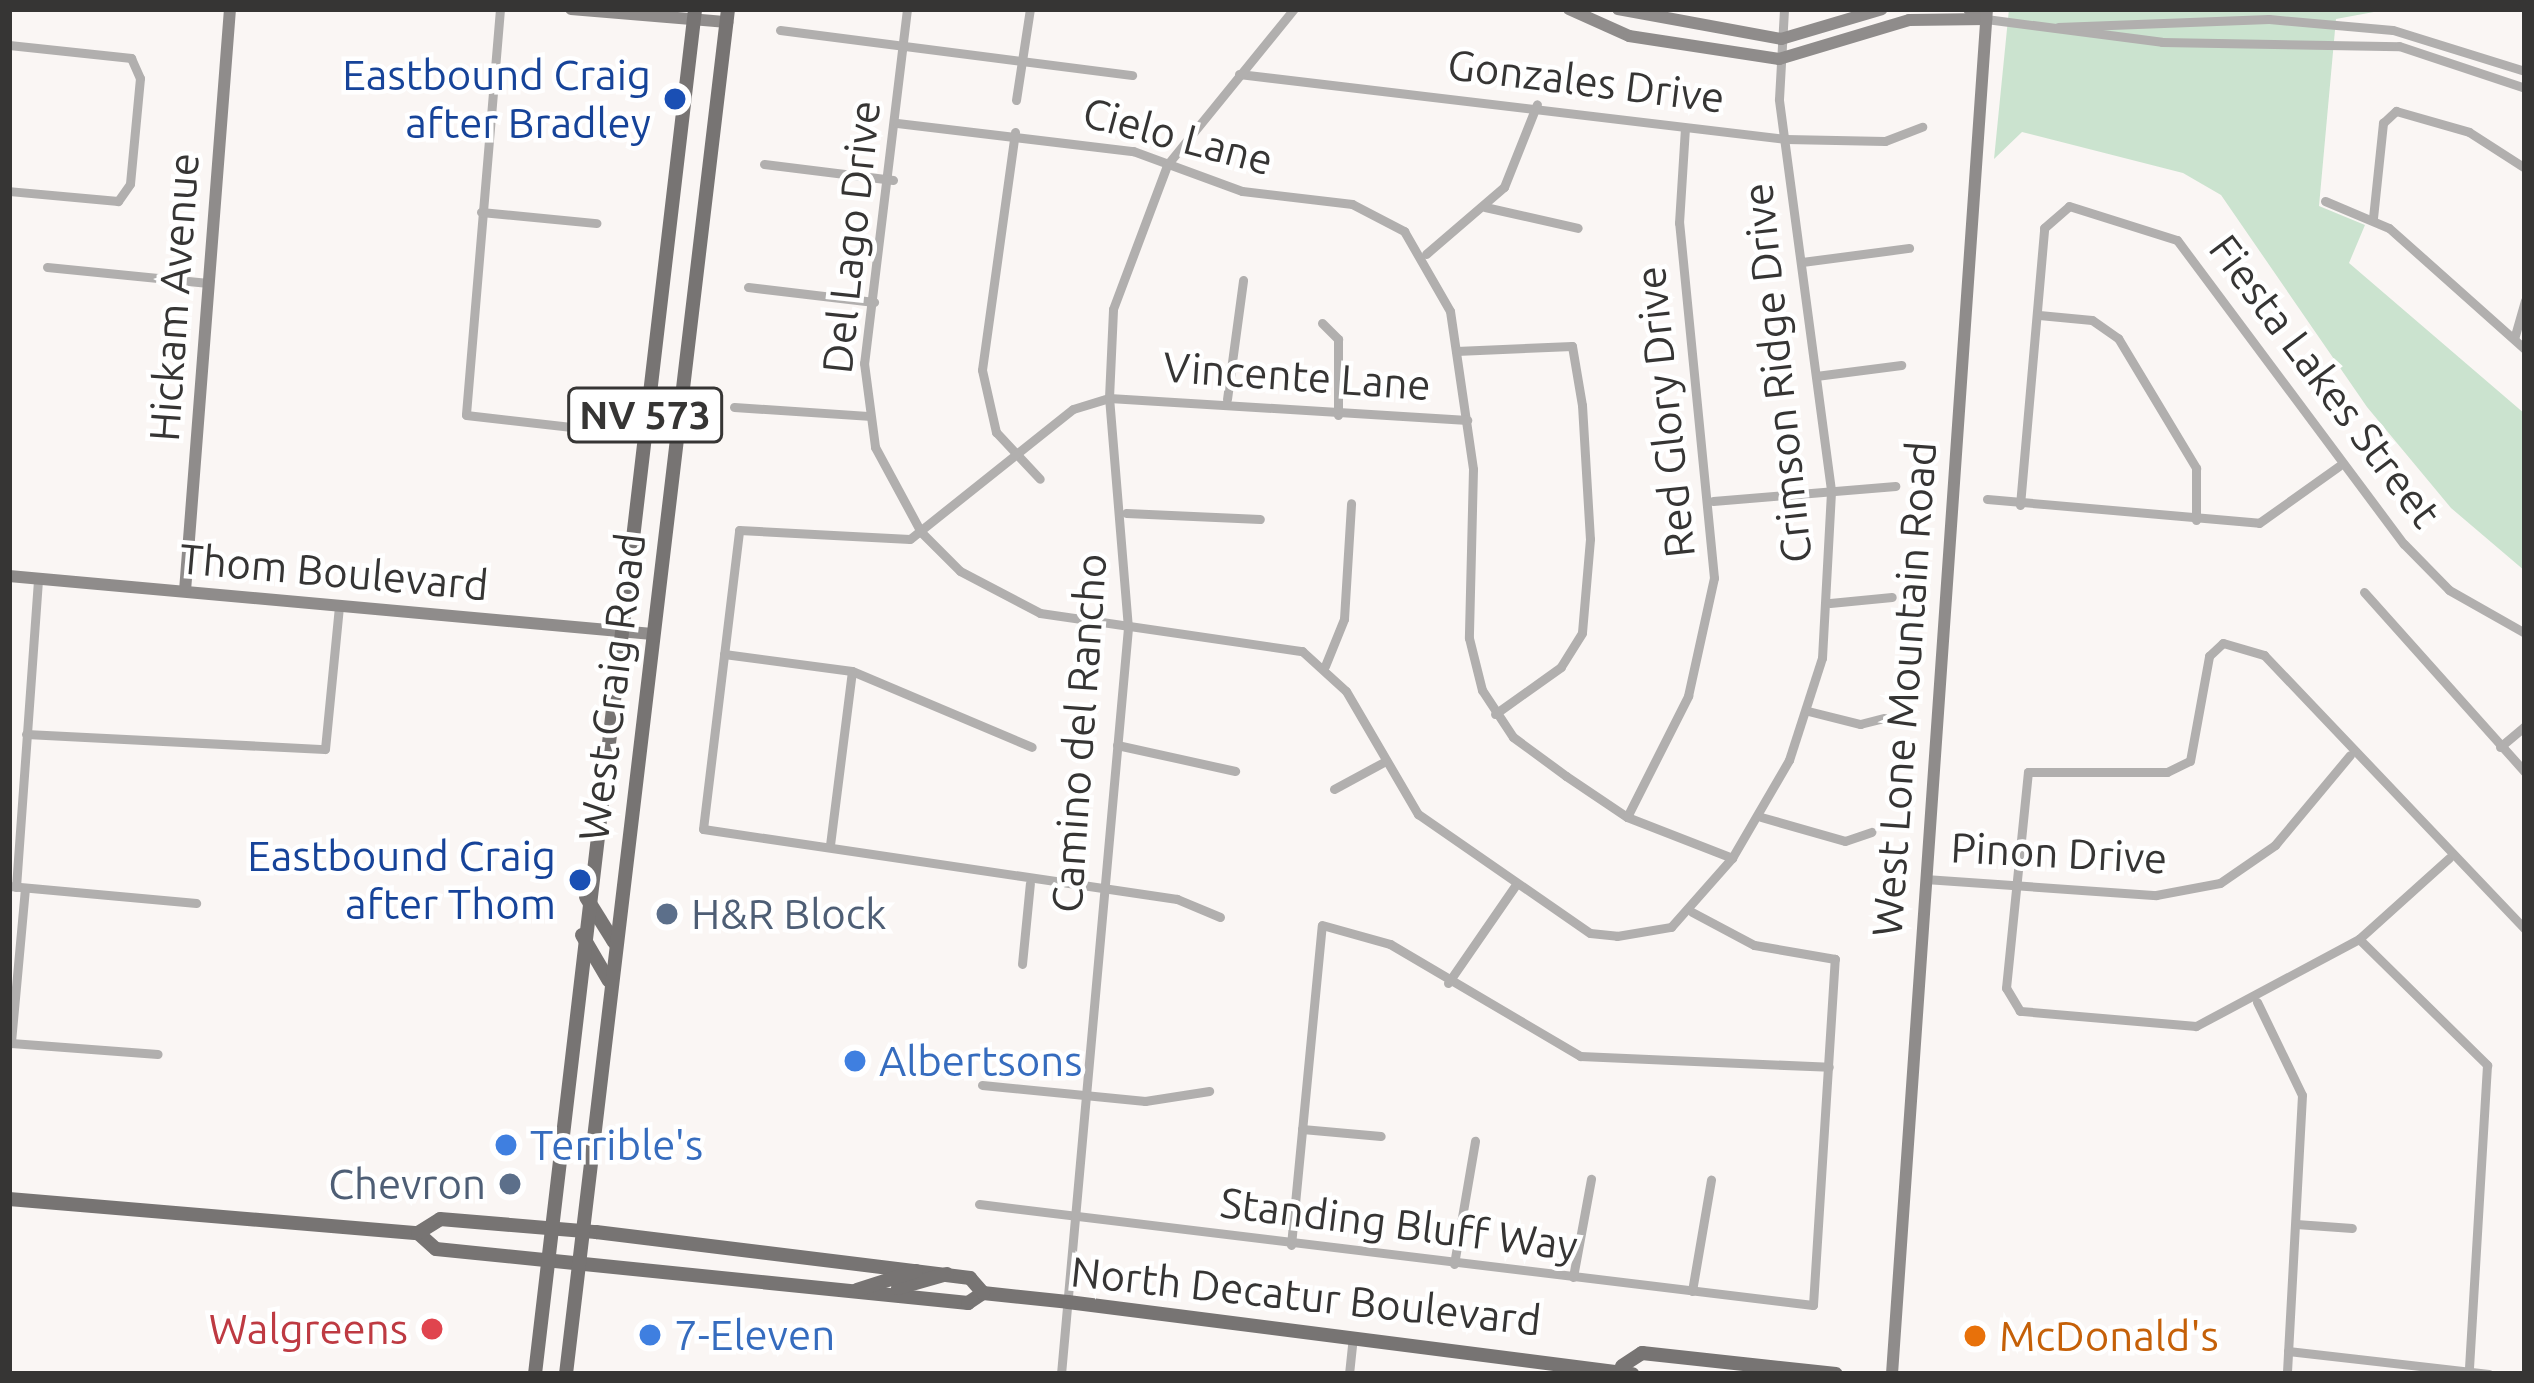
<!DOCTYPE html>
<html>
<head>
<meta charset="utf-8">
<style>
	body { margin:0 }
	#map { position:relative; width:2534px; height:1383px; overflow:hidden; background:#faf6f4; font-family:Ubuntu,sans-serif }
	div>[style] { position:absolute }
	[style*='--x'] { left:calc(var(--x)*1px); top:calc(var(--y)*1px); width:calc(var(--w)*1px); rotate:calc(var(--a)*1deg) }
	.green>* { inset:0; background:#cbe3cf }
	.street>* { height:9px; margin:-4.5px; padding:0 4.5px; transform-origin:4.5px; border-radius:4.5px; background:#b1afae }
	.secondary>* { height:12px; margin:-6px; padding:0 6px; transform-origin:6px; border-radius:6px; background:#8f8c8b }
	.primary>* { height:14px; margin:-7px; padding:0 7px; transform-origin:7px; border-radius:7px; background:#777473 }
	.dots>* { width:33px; height:33px; translate:-50% -50%; box-sizing:border-box; border:6px solid #fff; border-radius:50% }
	span { translate:-50% -50%; white-space:nowrap; text-align:center; line-height:1.15; -webkit-text-stroke:9px #fff; paint-order:stroke }
	.shield-label span { padding:3px 9px; background:#fff; border:3px solid; border-radius:9px; -webkit-text-stroke-width:0 }
	.shield-label { font-size:39px; color:#363534; font-weight:700 }
	.transit-label { font-size:42px; color:#164399 }
	.right { translate:-100% -50%; text-align:right }
	.street-label { font-size:42px; color:#363534 }
	.service-label { font-size:42px; color:#4e5e75 }
	.left { translate:0 -50%; text-align:left }
	.shop-label { font-size:42px; color:#366cbe }
	.health-label { font-size:42px; color:#be3a42 }
	.food-label { font-size:42px; color:#c56008 }
	.frame { position:absolute; inset:0; border:12px solid #363534; pointer-events:none }
</style>
</head>
<body>
<div id="map">
	<div class="green">
		<i style="clip-path:polygon(2009px 9px,2390px 9px,2336px 19px,2319px 206px,2365px 225px,2349px 263px,2525px 414px,2525px 571px,2451px 508px,2367px 407px,2221px 195px,2183px 173px,2022px 132px,1994px 159px)"></i>
	</div>
	<div class="street">
		<i style="--x:500;--y:9;--w:407;--a:94.8"></i>
		<i style="--x:466;--y:415;--w:177;--a:6.5"></i>
		<i style="--x:907;--y:9;--w:357;--a:96.9"></i>
		<i style="--x:864;--y:363;--w:85;--a:82.5"></i>
		<i style="--x:875;--y:447;--w:97;--a:61.6"></i>
		<i style="--x:921;--y:532;--w:55;--a:45"></i>
		<i style="--x:960;--y:571;--w:90;--a:27.7"></i>
		<i style="--x:1040;--y:613;--w:265;--a:8.3"></i>
		<i style="--x:1302;--y:651;--w:59;--a:42.3"></i>
		<i style="--x:1346;--y:691;--w:143;--a:59.7"></i>
		<i style="--x:1418;--y:814;--w:209;--a:34.7"></i>
		<i style="--x:1590;--y:933;--w:27;--a:6"></i>
		<i style="--x:1617;--y:936;--w:55;--a:-9.5"></i>
		<i style="--x:1671;--y:927;--w:92;--a:-48.5"></i>
		<i style="--x:1732;--y:858;--w:113;--a:-59.8"></i>
		<i style="--x:1789;--y:760;--w:107;--a:-72.1"></i>
		<i style="--x:1822;--y:658;--w:168;--a:-86.9"></i>
		<i style="--x:1831;--y:490;--w:394;--a:-97.6"></i>
		<i style="--x:1779;--y:99;--w:90;--a:-86.8"></i>
		<i style="--x:1986;--y:19;--w:177;--a:7.4"></i>
		<i style="--x:2162;--y:42;--w:237;--a:1"></i>
		<i style="--x:2399;--y:46;--w:133;--a:18.4"></i>
		<i style="--x:2058;--y:27;--w:211;--a:-2.2"></i>
		<i style="--x:2269;--y:19;--w:124;--a:5.1"></i>
		<i style="--x:2393;--y:30;--w:138;--a:17.3"></i>
		<i style="--x:780;--y:30;--w:355;--a:7.3"></i>
		<i style="--x:9;--y:45;--w:123;--a:6.1"></i>
		<i style="--x:131;--y:58;--w:22;--a:66"></i>
		<i style="--x:140;--y:78;--w:106;--a:95.4"></i>
		<i style="--x:130;--y:184;--w:21;--a:125"></i>
		<i style="--x:118;--y:201;--w:109;--a:-174.8"></i>
		<i style="--x:1239;--y:74;--w:551;--a:6.78"></i>
		<i style="--x:1786;--y:139;--w:99;--a:1.2"></i>
		<i style="--x:1885;--y:141;--w:40;--a:-21"></i>
		<i style="--x:1016;--y:100;--w:92;--a:-81.3"></i>
		<i style="--x:897;--y:123;--w:238;--a:6.8"></i>
		<i style="--x:1133;--y:151;--w:116;--a:20.2"></i>
		<i style="--x:1242;--y:191;--w:111;--a:6.7"></i>
		<i style="--x:1352;--y:204;--w:59;--a:27.4"></i>
		<i style="--x:1404;--y:231;--w:92;--a:60.1"></i>
		<i style="--x:1450;--y:311;--w:160;--a:81.7"></i>
		<i style="--x:1473;--y:469;--w:169;--a:91.4"></i>
		<i style="--x:1469;--y:638;--w:54;--a:76"></i>
		<i style="--x:1482;--y:690;--w:56;--a:56.6"></i>
		<i style="--x:1513;--y:737;--w:66;--a:36.3"></i>
		<i style="--x:1566;--y:776;--w:73;--a:33.9"></i>
		<i style="--x:1627;--y:817;--w:113;--a:21.3"></i>
		<i style="--x:1015;--y:132;--w:240;--a:97.9"></i>
		<i style="--x:982;--y:370;--w:64;--a:77.3"></i>
		<i style="--x:996;--y:432;--w:64;--a:46.9"></i>
		<i style="--x:764;--y:164;--w:130;--a:7.1"></i>
		<i style="--x:2325;--y:201;--w:69;--a:22.9"></i>
		<i style="--x:2389;--y:228;--w:182;--a:41.7"></i>
		<i style="--x:1485;--y:207;--w:95;--a:12.7"></i>
		<i style="--x:481;--y:212;--w:116;--a:5.5"></i>
		<i style="--x:2373;--y:218;--w:96;--a:-84"></i>
		<i style="--x:2383;--y:123;--w:18;--a:-43"></i>
		<i style="--x:2396;--y:111;--w:76;--a:16"></i>
		<i style="--x:2469;--y:132;--w:67;--a:32.7"></i>
		<i style="--x:1426;--y:254;--w:103;--a:-40.7"></i>
		<i style="--x:1504;--y:187;--w:89;--a:-68.3"></i>
		<i style="--x:1802;--y:262;--w:108;--a:-7.5"></i>
		<i style="--x:47;--y:267;--w:162;--a:5.7"></i>
		<i style="--x:748;--y:287;--w:127;--a:6.8"></i>
		<i style="--x:2039;--y:315;--w:53;--a:5.4"></i>
		<i style="--x:2092;--y:320;--w:32;--a:35"></i>
		<i style="--x:2118;--y:338;--w:152;--a:59"></i>
		<i style="--x:2196;--y:468;--w:52;--a:90"></i>
		<i style="--x:1322;--y:323;--w:23;--a:45"></i>
		<i style="--x:1338;--y:339;--w:76;--a:90"></i>
		<i style="--x:2514;--y:339;--w:40;--a:-74"></i>
		<i style="--x:1456;--y:351;--w:116;--a:-2.5"></i>
		<i style="--x:1572;--y:346;--w:60;--a:80.4"></i>
		<i style="--x:1582;--y:405;--w:134;--a:86.6"></i>
		<i style="--x:1590;--y:539;--w:94;--a:94.9"></i>
		<i style="--x:1582;--y:633;--w:40;--a:122"></i>
		<i style="--x:1561;--y:667;--w:81;--a:144.5"></i>
		<i style="--x:1816;--y:376;--w:86;--a:-7.4"></i>
		<i style="--x:1227;--y:399;--w:120;--a:-82.3"></i>
		<i style="--x:734;--y:407;--w:134;--a:3.8"></i>
		<i style="--x:1987;--y:499;--w:273;--a:5"></i>
		<i style="--x:2259;--y:523;--w:98;--a:-35.5"></i>
		<i style="--x:1713;--y:501;--w:183;--a:-4.7"></i>
		<i style="--x:2020;--y:505;--w:278;--a:-85"></i>
		<i style="--x:2044;--y:228;--w:33;--a:-41"></i>
		<i style="--x:2069;--y:206;--w:113;--a:17.5"></i>
		<i style="--x:2177;--y:240;--w:379;--a:53.3"></i>
		<i style="--x:2404;--y:544;--w:64;--a:45.6"></i>
		<i style="--x:2449;--y:590;--w:87;--a:29.5"></i>
		<i style="--x:1126;--y:513;--w:134;--a:2.6"></i>
		<i style="--x:2364;--y:592;--w:241;--a:48.2"></i>
		<i style="--x:1830;--y:603;--w:62;--a:-5.5"></i>
		<i style="--x:724;--y:654;--w:129;--a:7.6"></i>
		<i style="--x:852;--y:671;--w:195;--a:22.9"></i>
		<i style="--x:1325;--y:666;--w:51;--a:-68"></i>
		<i style="--x:1344;--y:619;--w:116;--a:-86.5"></i>
		<i style="--x:1808;--y:711;--w:54;--a:14"></i>
		<i style="--x:1860;--y:724;--w:25;--a:-14"></i>
		<i style="--x:26;--y:734;--w:299;--a:2.9"></i>
		<i style="--x:325;--y:749;--w:144;--a:-84.4"></i>
		<i style="--x:1117;--y:745;--w:121;--a:12.4"></i>
		<i style="--x:2500;--y:747;--w:33;--a:-40"></i>
		<i style="--x:1334;--y:789;--w:57;--a:-28.4"></i>
		<i style="--x:1627;--y:817;--w:136;--a:-63.2"></i>
		<i style="--x:1688;--y:696;--w:121;--a:-77.6"></i>
		<i style="--x:1714;--y:578;--w:357;--a:-95.6"></i>
		<i style="--x:1679;--y:223;--w:95;--a:-86.4"></i>
		<i style="--x:1761;--y:817;--w:87;--a:15.9"></i>
		<i style="--x:1845;--y:841;--w:28;--a:-19"></i>
		<i style="--x:830;--y:845;--w:175;--a:-82.8"></i>
		<i style="--x:2449;--y:858;--w:121;--a:138"></i>
		<i style="--x:2359;--y:939;--w:185;--a:151.9"></i>
		<i style="--x:2196;--y:1026;--w:177;--a:-175.1"></i>
		<i style="--x:2020;--y:1011;--w:27;--a:-121"></i>
		<i style="--x:2006;--y:988;--w:217;--a:-84.2"></i>
		<i style="--x:2028;--y:772;--w:139;--a:0"></i>
		<i style="--x:2167;--y:772;--w:25;--a:-26"></i>
		<i style="--x:2190;--y:761;--w:107;--a:-79.7"></i>
		<i style="--x:2209;--y:656;--w:19;--a:-43"></i>
		<i style="--x:2223;--y:643;--w:43;--a:16.3"></i>
		<i style="--x:2264;--y:655;--w:378;--a:46.4"></i>
		<i style="--x:1925;--y:879;--w:232;--a:4"></i>
		<i style="--x:2156;--y:895;--w:65;--a:-10.6"></i>
		<i style="--x:2220;--y:883;--w:67;--a:-34.6"></i>
		<i style="--x:2275;--y:845;--w:117;--a:-50.2"></i>
		<i style="--x:9;--y:886;--w:188;--a:5.2"></i>
		<i style="--x:16;--y:887;--w:309;--a:-85.9"></i>
		<i style="--x:25;--y:888;--w:156;--a:95.2"></i>
		<i style="--x:11;--y:1043;--w:147;--a:4.3"></i>
		<i style="--x:1220;--y:917;--w:47;--a:-157.3"></i>
		<i style="--x:1177;--y:899;--w:479;--a:-171.6"></i>
		<i style="--x:703;--y:829;--w:301;--a:-83.1"></i>
		<i style="--x:739;--y:530;--w:171;--a:3"></i>
		<i style="--x:910;--y:539;--w:208;--a:-38.6"></i>
		<i style="--x:1073;--y:409;--w:38;--a:-17"></i>
		<i style="--x:1109;--y:398;--w:359;--a:3.5"></i>
		<i style="--x:2359;--y:939;--w:180;--a:44.5"></i>
		<i style="--x:2487;--y:1065;--w:308;--a:93.4"></i>
		<i style="--x:1022;--y:964;--w:81;--a:-84.4"></i>
		<i style="--x:1448;--y:983;--w:118;--a:-55.4"></i>
		<i style="--x:2257;--y:1002;--w:103;--a:64.2"></i>
		<i style="--x:2302;--y:1095;--w:279;--a:93.1"></i>
		<i style="--x:982;--y:1085;--w:164;--a:5.6"></i>
		<i style="--x:1145;--y:1101;--w:65;--a:-8.9"></i>
		<i style="--x:1302;--y:1129;--w:79;--a:5.1"></i>
		<i style="--x:979;--y:1204;--w:840;--a:6.91"></i>
		<i style="--x:1813;--y:1305;--w:347;--a:-86.4"></i>
		<i style="--x:1835;--y:959;--w:82;--a:-170.2"></i>
		<i style="--x:1754;--y:945;--w:70;--a:-152"></i>
		<i style="--x:2296;--y:1224;--w:56;--a:4.1"></i>
		<i style="--x:1291;--y:1245;--w:321;--a:-84.5"></i>
		<i style="--x:1322;--y:925;--w:71;--a:15.6"></i>
		<i style="--x:1390;--y:944;--w:221;--a:30.5"></i>
		<i style="--x:1580;--y:1056;--w:249;--a:2.5"></i>
		<i style="--x:1454;--y:1264;--w:125;--a:-80.3"></i>
		<i style="--x:1573;--y:1277;--w:100;--a:-79.6"></i>
		<i style="--x:1692;--y:1291;--w:113;--a:-80.3"></i>
		<i style="--x:2288;--y:1351;--w:202;--a:6.5"></i>
		<i style="--x:1061;--y:1374;--w:749;--a:-84.87"></i>
		<i style="--x:1128;--y:628;--w:231;--a:-94.7"></i>
		<i style="--x:1109;--y:398;--w:89;--a:-87.4"></i>
		<i style="--x:1113;--y:309;--w:154;--a:-69.4"></i>
		<i style="--x:1167;--y:165;--w:201;--a:-50.9"></i>
		<i style="--x:1349;--y:1374;--w:36;--a:-84"></i>
	</div>
	<div class="secondary">
		<i style="--x:571;--y:9;--w:157;--a:4.8"></i>
		<i style="--x:1569;--y:9;--w:66;--a:24.2"></i>
		<i style="--x:1629;--y:36;--w:152;--a:8.7"></i>
		<i style="--x:1779;--y:59;--w:136;--a:-16.7"></i>
		<i style="--x:1909;--y:20;--w:77;--a:-0.7"></i>
		<i style="--x:1618;--y:9;--w:166;--a:10.4"></i>
		<i style="--x:1781;--y:39;--w:105;--a:-16.5"></i>
		<i style="--x:1969;--y:9;--w:20;--a:30"></i>
		<i style="--x:9;--y:576;--w:646;--a:5.15"></i>
		<i style="--x:185;--y:591;--w:584;--a:-85.58"></i>
		<i style="--x:1892;--y:1374;--w:1368;--a:-86.02"></i>
	</div>
	<div class="primary">
		<i style="--x:586;--y:897;--w:53;--a:58.1"></i>
		<i style="--x:582;--y:935;--w:53;--a:59.6"></i>
		<i style="--x:9;--y:1199;--w:410;--a:4.8"></i>
		<i style="--x:418;--y:1233;--w:24;--a:42"></i>
		<i style="--x:436;--y:1249;--w:535;--a:5.8"></i>
		<i style="--x:968;--y:1303;--w:18;--a:-34"></i>
		<i style="--x:983;--y:1293;--w:85;--a:6"></i>
		<i style="--x:1068;--y:1302;--w:569;--a:7.28"></i>
		<i style="--x:418;--y:1233;--w:26;--a:-32"></i>
		<i style="--x:440;--y:1219;--w:157;--a:4.8"></i>
		<i style="--x:596;--y:1232;--w:377;--a:7"></i>
		<i style="--x:970;--y:1278;--w:20;--a:49"></i>
		<i style="--x:898;--y:1288;--w:51;--a:-15.9"></i>
		<i style="--x:857;--y:1290;--w:62;--a:-17.9"></i>
		<i style="--x:1622;--y:1366;--w:24;--a:-33"></i>
		<i style="--x:1642;--y:1353;--w:195;--a:6.2"></i>
		<i style="--x:535;--y:1374;--w:1374;--a:-83.31"></i>
		<i style="--x:566;--y:1374;--w:1375;--a:-83.23"></i>
	</div>
	<div class="dots">
		<i style="left:675px;top:99px;background:#1a4fb4"></i>
		<i style="left:580px;top:880px;background:#1a4fb4"></i>
		<i style="left:667px;top:914px;background:#5c6f8a"></i>
		<i style="left:855px;top:1061px;background:#3f7fe0"></i>
		<i style="left:506px;top:1145px;background:#3f7fe0"></i>
		<i style="left:510px;top:1184px;background:#5c6f8a"></i>
		<i style="left:432px;top:1329px;background:#e0444e"></i>
		<i style="left:650px;top:1335px;background:#3f7fe0"></i>
		<i style="left:1975px;top:1336px;background:#e8710a"></i>
	</div>
	<div class="shield-label">
		<span style="left:645px;top:415px">NV 573</span>
	</div>
	<div class="transit-label">
		<span class="right" style="left:651px;top:99px">Eastbound Craig<br>after Bradley</span>
		<span class="right" style="left:556px;top:880px">Eastbound Craig<br>after Thom</span>
	</div>
	<div class="street-label">
		<span style="left:1586px;top:81px;rotate:7deg">Gonzales Drive</span>
		<span style="left:1178px;top:136px;rotate:15deg">Cielo Lane</span>
		<span style="left:851px;top:237px;rotate:-84deg">Del Lago Drive</span>
		<span style="left:174px;top:297px;rotate:-86deg">Hickam Avenue</span>
		<span style="left:1777px;top:373px;rotate:-96deg">Crimson Ridge Drive</span>
		<span style="left:1297px;top:376px;rotate:4deg">Vincente Lane</span>
		<span style="left:2325px;top:381px;rotate:53deg">Fiesta Lakes Street</span>
		<span style="left:1665px;top:412px;rotate:-96deg">Red Glory Drive</span>
		<span style="left:334px;top:572px;rotate:5deg">Thom Boulevard</span>
		<span style="left:612px;top:687px;rotate:-83deg">West Craig Road</span>
		<span style="left:1904px;top:689px;rotate:-86deg">West Lone Mountain Road</span>
		<span style="left:1079px;top:733px;rotate:-86deg">Camino del Rancho</span>
		<span style="left:2059px;top:853px;rotate:3deg">Pinon Drive</span>
		<span style="left:1399px;top:1224px;rotate:7deg">Standing Bluff Way</span>
		<span style="left:1306px;top:1296px;rotate:6deg">North Decatur Boulevard</span>
	</div>
	<div class="service-label">
		<span class="left" style="left:691px;top:914px">H&amp;R Block</span>
		<span class="right" style="left:486px;top:1184px">Chevron</span>
	</div>
	<div class="shop-label">
		<span class="left" style="left:879px;top:1061px">Albertsons</span>
		<span class="left" style="left:530px;top:1145px">Terrible's</span>
		<span class="left" style="left:674px;top:1335px">7-Eleven</span>
	</div>
	<div class="health-label">
		<span class="right" style="left:408px;top:1329px">Walgreens</span>
	</div>
	<div class="food-label">
		<span class="left" style="left:1999px;top:1336px">McDonald's</span>
	</div>
	<div class="frame"></div>
</div>
</body>
</html>
